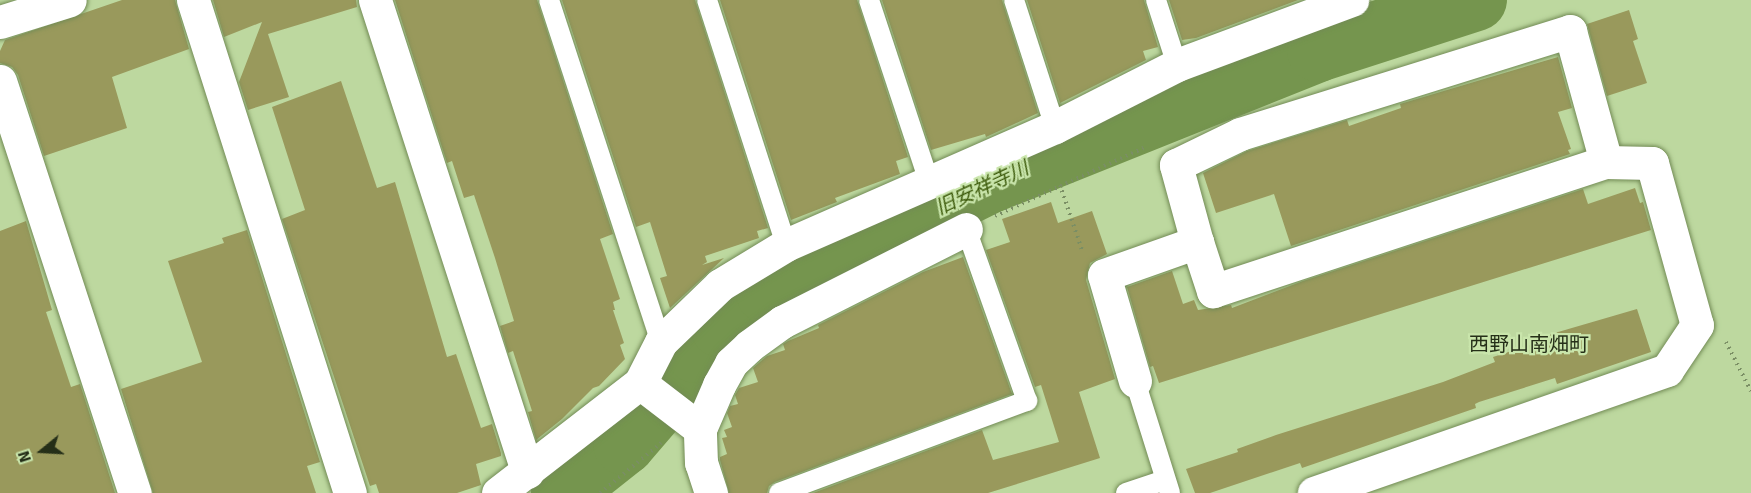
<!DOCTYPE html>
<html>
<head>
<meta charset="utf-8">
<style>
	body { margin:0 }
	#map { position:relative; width:1751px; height:493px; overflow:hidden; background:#bdd89f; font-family:Signika,"Noto Sans JP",sans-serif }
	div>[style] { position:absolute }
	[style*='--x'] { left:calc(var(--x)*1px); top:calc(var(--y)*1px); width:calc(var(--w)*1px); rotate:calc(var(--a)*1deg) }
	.river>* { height:62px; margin:-31px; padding:0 31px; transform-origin:31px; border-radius:31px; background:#75954e }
	.building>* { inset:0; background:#99995c }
	.path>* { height:4px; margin-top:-2px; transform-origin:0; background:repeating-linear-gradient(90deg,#7a8e64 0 1.5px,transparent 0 6px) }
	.roads { filter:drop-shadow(0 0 2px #728b55) drop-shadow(0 0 2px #728b55) }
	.lane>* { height:20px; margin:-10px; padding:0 10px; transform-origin:10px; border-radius:10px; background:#fff }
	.street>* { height:33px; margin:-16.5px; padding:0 16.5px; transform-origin:16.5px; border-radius:16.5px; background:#fff }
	span { translate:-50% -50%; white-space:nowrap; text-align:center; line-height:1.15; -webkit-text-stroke:4.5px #c9e5ab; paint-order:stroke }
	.water-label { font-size:20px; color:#3e5c0d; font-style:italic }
	.neighbourhood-label { font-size:20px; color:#252f18 }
	.north { position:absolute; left:12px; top:421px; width:60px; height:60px; -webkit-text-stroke:4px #c9e5ab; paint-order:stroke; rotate:252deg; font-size:16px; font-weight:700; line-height:24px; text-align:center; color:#252f18 }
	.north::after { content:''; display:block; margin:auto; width:21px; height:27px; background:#252f18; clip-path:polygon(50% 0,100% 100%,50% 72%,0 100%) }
</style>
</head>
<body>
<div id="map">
	<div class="river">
		<i style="--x:562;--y:493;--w:79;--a:-38.3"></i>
		<i style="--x:624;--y:444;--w:84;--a:-49.3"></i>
		<i style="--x:679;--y:380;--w:33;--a:-59"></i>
		<i style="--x:696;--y:352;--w:35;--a:-45"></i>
		<i style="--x:721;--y:327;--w:57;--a:-36.5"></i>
		<i style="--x:767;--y:293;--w:250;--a:-26.4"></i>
		<i style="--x:991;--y:182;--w:352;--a:-21.8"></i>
		<i style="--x:1318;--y:51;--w:166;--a:-17.9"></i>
	</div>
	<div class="building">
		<i style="clip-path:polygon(122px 0,175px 0,189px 49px,112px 77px,127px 128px,44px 156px,18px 75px,12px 67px,0 63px,0 51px,5px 40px)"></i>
		<i style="clip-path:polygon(213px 0,356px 0,357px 7px,268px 34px,289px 97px,248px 110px,239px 82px,262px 22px,224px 37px)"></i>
		<i style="clip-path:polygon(395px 0,537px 0,613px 234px,600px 239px,620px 299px,613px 302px,615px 310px,613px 310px,624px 343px,620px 345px,625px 359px,599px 386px,593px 388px,562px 419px,536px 440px,528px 412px,532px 411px,513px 351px,508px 353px,500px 326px,514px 321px,495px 258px,474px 195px,464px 198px,452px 161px,447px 163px)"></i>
		<i style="clip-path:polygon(562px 0,695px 0,768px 228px,757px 231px,759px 238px,705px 256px,707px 262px,702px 265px,724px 258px,670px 308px,660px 278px,667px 276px,650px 222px,636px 227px)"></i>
		<i style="clip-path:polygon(720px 0,857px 0,908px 157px,896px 161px,900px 174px,835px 198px,837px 202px,791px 220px)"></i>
		<i style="clip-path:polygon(882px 0,1002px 0,1038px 113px,986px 137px,985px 134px,931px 150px)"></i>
		<i style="clip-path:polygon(1027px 0,1144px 0,1158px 47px,1143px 51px,1146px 60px,1060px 103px)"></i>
		<i style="clip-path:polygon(1169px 0,1298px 0,1196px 38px,1182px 40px)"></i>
		<i style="clip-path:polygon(1629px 10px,1638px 39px,1633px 41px,1647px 83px,1607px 96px,1587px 24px)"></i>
		<i style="clip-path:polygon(1558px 57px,1572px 108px,1558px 112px,1571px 149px,1568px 150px,1570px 154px,1291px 246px,1274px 194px,1216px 213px,1203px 173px,1247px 151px,1347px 120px,1349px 126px,1401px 108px,1400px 104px)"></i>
		<i style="clip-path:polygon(341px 81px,377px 188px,395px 182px,447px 357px,456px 354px,481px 428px,492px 424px,501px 453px,501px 456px,476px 464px,481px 485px,457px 493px,379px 493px,376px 484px,370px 486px,282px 219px,305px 210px,272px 107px)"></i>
		<i style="clip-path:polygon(1635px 188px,1640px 203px,1643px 202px,1651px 230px,1159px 383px,1153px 366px,1150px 367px,1127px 287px,1172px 271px,1183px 304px,1194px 300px,1198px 310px,1231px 305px,1232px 308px,1303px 281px,1583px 189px,1588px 204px)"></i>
		<i style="clip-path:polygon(1051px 202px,1058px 223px,1092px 211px,1107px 254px,1090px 263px,1086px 280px,1115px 379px,1079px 392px,1100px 458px,988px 493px,813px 493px,982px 430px,993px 460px,1059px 442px,1041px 385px,1035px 387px,986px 250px,1010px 242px,1002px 219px)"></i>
		<i style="clip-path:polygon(26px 221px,52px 310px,46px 312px,71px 387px,80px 384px,115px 493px,0 493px,0 231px)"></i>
		<i style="clip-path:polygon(247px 230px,320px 462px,307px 466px,316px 493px,153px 493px,121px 389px,202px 362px,168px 261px,224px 243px,222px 238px)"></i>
		<i style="clip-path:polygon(963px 257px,1012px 394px,775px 482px,769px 486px,767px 493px,729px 493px,720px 460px,720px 457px,727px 454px,722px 438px,727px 437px,724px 430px,732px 427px,727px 413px,730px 406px,738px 404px,735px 395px,739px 388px,758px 382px,753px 368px,767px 356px,785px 350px,783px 344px,788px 341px,819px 328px,818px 325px,923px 272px)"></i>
		<i style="clip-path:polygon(1637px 309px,1651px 352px,1557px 384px,1555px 378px,1479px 402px,1475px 404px,1476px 408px,1302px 468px,1300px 463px,1210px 493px,1195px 493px,1186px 469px,1238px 452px,1237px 449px,1276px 435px,1443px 382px,1495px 362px,1493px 357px,1542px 341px,1541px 337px)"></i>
	</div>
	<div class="path">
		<i style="--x:1060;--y:185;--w:69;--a:71.3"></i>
		<i style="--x:995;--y:216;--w:166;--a:-24.6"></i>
		<i style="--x:1726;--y:342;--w:55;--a:63"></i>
		<i style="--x:600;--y:493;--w:79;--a:-39.3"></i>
	</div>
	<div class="roads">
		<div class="lane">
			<i style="--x:549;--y:0;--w:360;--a:71.9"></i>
			<i style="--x:707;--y:0;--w:257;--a:72.1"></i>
			<i style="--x:869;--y:0;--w:191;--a:71.7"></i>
			<i style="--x:1014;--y:0;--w:133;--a:72.1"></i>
			<i style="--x:1156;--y:0;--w:68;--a:72.1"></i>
			<i style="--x:1135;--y:381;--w:117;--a:72.6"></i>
			<i style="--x:779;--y:493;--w:265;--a:-20.4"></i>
			<i style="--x:1027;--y:401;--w:182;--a:-109.5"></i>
			<i style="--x:1126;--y:493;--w:41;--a:-18.4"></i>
		</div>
		<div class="street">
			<i style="--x:193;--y:0;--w:517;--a:72.34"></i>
			<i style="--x:375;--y:0;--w:496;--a:72.1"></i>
			<i style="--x:0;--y:22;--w:73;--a:-17.4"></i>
			<i style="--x:0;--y:81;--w:434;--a:71.9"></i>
			<i style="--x:1197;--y:242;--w:80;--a:-105.3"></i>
			<i style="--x:1176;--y:165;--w:71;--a:-25.8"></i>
			<i style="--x:1240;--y:134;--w:346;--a:-17.3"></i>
			<i style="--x:1570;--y:31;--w:136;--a:74.6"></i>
			<i style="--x:1135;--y:381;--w:110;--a:-106.3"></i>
			<i style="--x:1104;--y:275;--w:99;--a:-19.5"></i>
			<i style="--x:1197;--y:242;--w:52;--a:71.9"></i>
			<i style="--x:1213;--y:291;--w:414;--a:-18.2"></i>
			<i style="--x:1606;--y:162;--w:46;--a:1.2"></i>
			<i style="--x:1652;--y:163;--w:168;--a:74.5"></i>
			<i style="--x:1697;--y:325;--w:54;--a:123.7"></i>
			<i style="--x:1667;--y:370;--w:374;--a:160.8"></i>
			<i style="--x:640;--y:383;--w:76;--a:37.5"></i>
			<i style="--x:498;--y:493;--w:180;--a:-37.8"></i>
			<i style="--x:640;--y:383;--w:46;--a:-62.9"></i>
			<i style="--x:661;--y:342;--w:82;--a:-44"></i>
			<i style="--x:720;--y:285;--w:77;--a:-31.2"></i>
			<i style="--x:786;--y:245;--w:294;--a:-23.7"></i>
			<i style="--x:1055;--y:127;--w:137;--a:-26.9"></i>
			<i style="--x:1177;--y:65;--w:187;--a:-20.4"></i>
			<i style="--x:711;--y:493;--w:32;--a:-108"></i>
			<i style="--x:701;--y:463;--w:34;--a:-92"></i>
			<i style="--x:700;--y:429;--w:48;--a:-66.6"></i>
			<i style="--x:719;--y:385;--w:25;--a:-61"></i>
			<i style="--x:731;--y:363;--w:25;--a:-43"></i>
			<i style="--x:749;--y:346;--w:41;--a:-36"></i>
			<i style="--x:782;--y:322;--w:206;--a:-26.8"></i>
		</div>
	</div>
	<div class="water-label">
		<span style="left:982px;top:188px;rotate:-25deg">旧安祥寺川</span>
	</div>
	<div class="neighbourhood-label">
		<span style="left:1529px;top:344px">西野山南畑町</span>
	</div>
	<div class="north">N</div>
</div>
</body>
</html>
